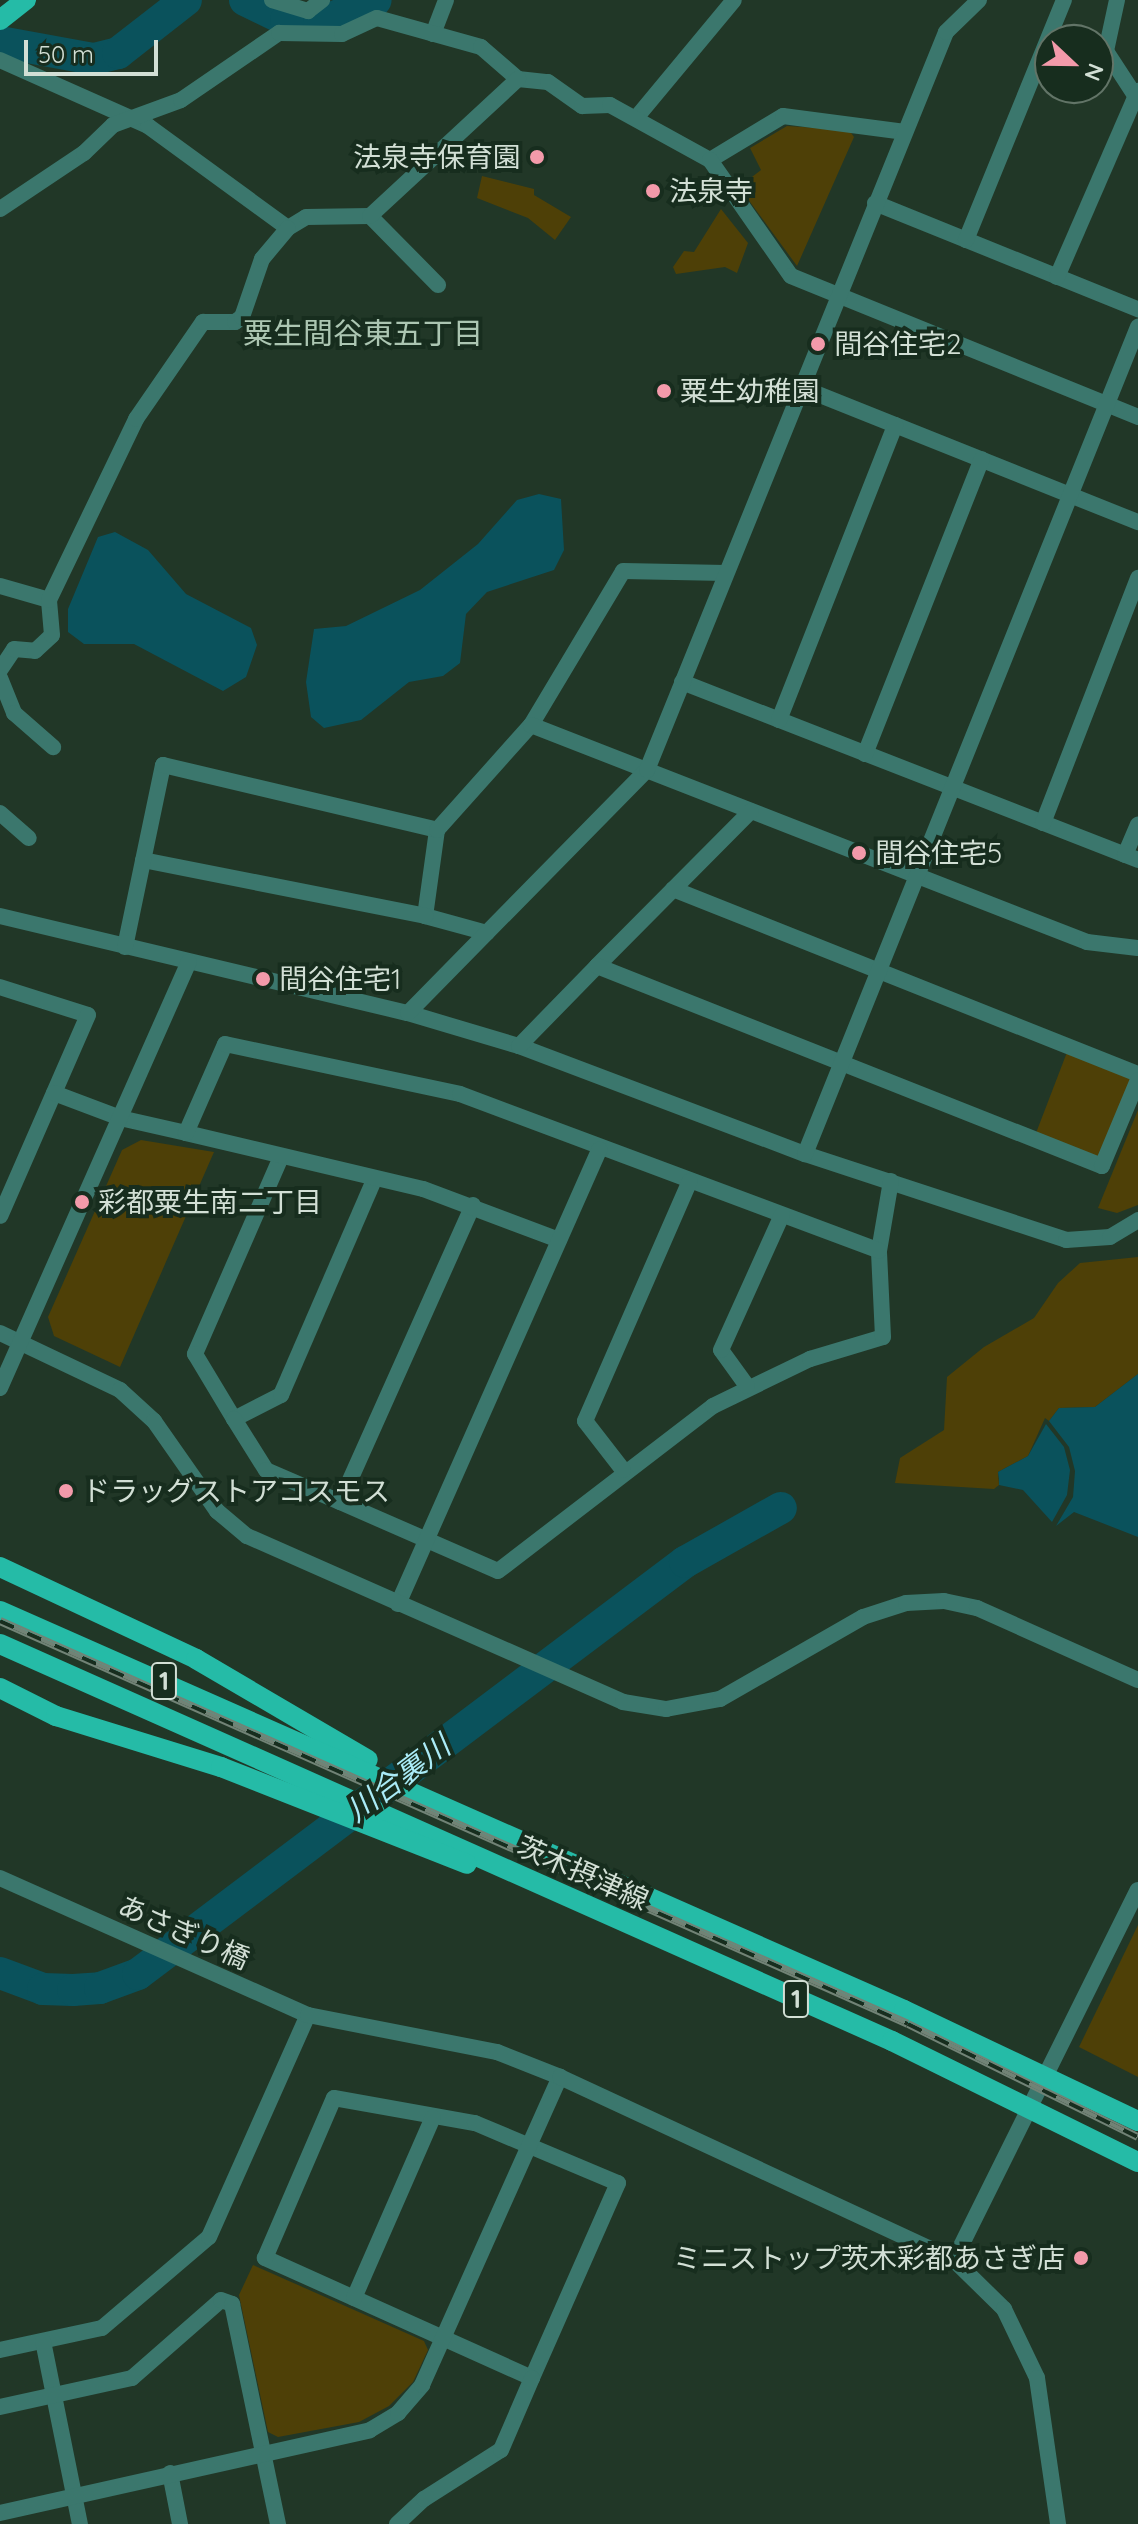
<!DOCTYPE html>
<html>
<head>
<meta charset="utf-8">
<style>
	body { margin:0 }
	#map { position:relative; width:1138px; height:2524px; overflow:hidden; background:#213727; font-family:Quicksand,"Noto Sans JP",sans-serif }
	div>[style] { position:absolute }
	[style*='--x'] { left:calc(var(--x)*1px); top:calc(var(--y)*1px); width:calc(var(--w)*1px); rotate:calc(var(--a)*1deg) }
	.green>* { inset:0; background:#4e4007; transform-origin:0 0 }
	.water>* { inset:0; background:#0a525c }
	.river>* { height:32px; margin:-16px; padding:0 16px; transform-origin:16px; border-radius:16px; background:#0a525c }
	.pedestrian>* { height:16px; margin:-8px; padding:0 8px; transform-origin:8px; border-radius:8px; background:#3b776d }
	.minor>* { height:16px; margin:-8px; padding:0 8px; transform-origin:8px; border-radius:8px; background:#3b776d }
	.tertiary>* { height:16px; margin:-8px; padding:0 8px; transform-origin:8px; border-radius:8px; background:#3b776d }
	.primary>* { height:20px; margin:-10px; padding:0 10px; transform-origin:10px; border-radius:10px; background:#25bba7 }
	.rail>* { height:8px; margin-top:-4px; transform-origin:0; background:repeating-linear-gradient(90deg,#172d1e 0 15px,#718376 0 30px); box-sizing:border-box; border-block:2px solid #718376 }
	.dots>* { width:22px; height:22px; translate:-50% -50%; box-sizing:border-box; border:4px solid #172d1e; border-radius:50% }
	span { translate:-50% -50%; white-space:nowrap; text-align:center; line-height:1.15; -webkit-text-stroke:8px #172d1e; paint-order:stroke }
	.shield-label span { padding:2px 6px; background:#172d1e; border:2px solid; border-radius:6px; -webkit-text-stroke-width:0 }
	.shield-label { font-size:26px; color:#d2dfd5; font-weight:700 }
	.poi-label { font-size:28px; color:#d2dfd5 }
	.right { translate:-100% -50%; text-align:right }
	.left { translate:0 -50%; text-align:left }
	.street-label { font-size:28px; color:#d2dfd5 }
	.neighbourhood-label { font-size:30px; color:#acc6b2 }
	.water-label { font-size:30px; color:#aaebf7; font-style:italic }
	.north { position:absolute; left:1034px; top:24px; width:80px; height:80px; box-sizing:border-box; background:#172d1e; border:2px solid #627467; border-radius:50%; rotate:112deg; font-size:22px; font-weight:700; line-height:32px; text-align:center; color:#d2dfd5 }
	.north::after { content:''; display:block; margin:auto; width:28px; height:36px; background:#f39aaa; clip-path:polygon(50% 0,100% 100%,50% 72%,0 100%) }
	.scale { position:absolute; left:24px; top:40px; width:134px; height:36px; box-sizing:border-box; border:4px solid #d2dfd5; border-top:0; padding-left:10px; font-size:24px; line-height:28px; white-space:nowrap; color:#d2dfd5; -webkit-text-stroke:6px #172d1e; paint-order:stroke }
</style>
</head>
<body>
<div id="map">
	<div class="green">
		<i style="clip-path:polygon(787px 126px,849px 130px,854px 137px,797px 266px,739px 187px,761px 170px,750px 148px)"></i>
		<i style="clip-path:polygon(482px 176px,534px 189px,534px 195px,571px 217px,555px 240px,528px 218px,477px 198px)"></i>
		<i style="clip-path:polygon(721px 209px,748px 243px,737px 273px,725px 267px,676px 274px,673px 267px,684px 251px,694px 252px)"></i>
		<i style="left:1069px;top:1047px;width:74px;height:99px;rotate:21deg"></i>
		<i style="clip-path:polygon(1138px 1110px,1138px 1205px,1117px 1213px,1098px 1208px)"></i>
		<i style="clip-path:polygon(141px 1140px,214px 1152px,120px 1367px,54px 1336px,48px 1317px,122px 1150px)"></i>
		<i style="clip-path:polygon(1138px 1257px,1138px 1374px,1095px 1407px,1059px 1408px,1049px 1421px,1045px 1418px,1028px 1456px,998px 1472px,999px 1485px,994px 1489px,895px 1483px,900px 1458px,944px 1430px,947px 1377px,984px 1347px,1034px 1318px,1058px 1283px,1080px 1263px)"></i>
		<i style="clip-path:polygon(1138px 1925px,1138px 2077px,1079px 2047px)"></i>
		<i style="clip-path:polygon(253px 2265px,424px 2341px,428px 2350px,413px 2382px,389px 2406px,359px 2422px,278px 2437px,268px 2432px,239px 2295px)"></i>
	</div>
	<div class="water">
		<i style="clip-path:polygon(539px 494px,561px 499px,564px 550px,554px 570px,487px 592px,466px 614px,460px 663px,443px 676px,409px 682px,361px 720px,324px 728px,311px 717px,306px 682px,314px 629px,346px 626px,420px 590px,478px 544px,517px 500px)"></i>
		<i style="clip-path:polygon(115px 532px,148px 550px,186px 594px,251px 628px,257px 645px,246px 677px,223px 691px,134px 644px,84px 644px,68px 632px,68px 609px,98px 537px)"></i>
		<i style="clip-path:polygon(1138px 1374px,1138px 1537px,1074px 1512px,1056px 1526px,1073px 1497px,1075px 1471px,1069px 1447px,1049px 1421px,1059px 1408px,1095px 1407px)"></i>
		<i style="clip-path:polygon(1046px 1424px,1064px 1447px,1070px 1470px,1067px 1495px,1052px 1522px,1023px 1490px,999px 1485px,999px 1479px,998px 1472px,1028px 1456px)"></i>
	</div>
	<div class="river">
		<i style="--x:245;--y:0;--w:46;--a:26"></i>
		<i style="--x:286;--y:20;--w:33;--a:5"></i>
		<i style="--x:319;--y:23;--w:61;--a:-22"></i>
		<i style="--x:0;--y:42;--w:96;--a:10.3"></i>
		<i style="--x:94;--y:59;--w:25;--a:-14"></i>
		<i style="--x:118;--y:53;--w:86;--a:-37.9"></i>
		<i style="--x:0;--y:1973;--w:46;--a:20.4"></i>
		<i style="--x:43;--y:1989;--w:30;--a:2"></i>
		<i style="--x:73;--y:1990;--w:27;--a:-4"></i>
		<i style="--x:100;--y:1988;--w:40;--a:-20.2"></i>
		<i style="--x:138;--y:1974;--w:685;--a:-36.99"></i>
		<i style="--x:685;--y:1562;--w:110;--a:-29.4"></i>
	</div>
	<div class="pedestrian">
		<i style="--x:0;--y:2350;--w:104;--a:-12.2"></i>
		<i style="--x:102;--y:2328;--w:140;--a:-40.4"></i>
		<i style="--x:209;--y:2237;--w:243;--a:-66"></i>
	</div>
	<div class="minor">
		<i style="--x:272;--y:0;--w:38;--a:17"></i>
		<i style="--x:308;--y:11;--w:18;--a:-38"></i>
		<i style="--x:1117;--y:0;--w:52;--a:102.2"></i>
		<i style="--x:1106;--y:51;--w:59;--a:56.9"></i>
		<i style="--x:433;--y:34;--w:36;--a:-69"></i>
		<i style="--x:0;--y:60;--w:162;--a:24"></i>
		<i style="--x:148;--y:126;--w:173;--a:36.1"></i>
		<i style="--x:288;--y:228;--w:21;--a:-31"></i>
		<i style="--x:306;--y:217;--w:64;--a:-0.9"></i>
		<i style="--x:370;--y:216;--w:97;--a:45.4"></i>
		<i style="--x:636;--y:118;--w:153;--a:-50.3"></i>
		<i style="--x:710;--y:160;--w:85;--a:-31.1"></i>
		<i style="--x:783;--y:116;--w:123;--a:7.5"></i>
		<i style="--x:875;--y:203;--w:284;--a:22"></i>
		<i style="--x:0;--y:209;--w:101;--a:-33.7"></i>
		<i style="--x:84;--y:153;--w:40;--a:-44"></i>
		<i style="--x:113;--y:125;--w:72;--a:-20.2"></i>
		<i style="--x:181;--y:100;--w:119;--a:-34.4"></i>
		<i style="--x:279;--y:33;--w:63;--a:0.9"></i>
		<i style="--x:342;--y:34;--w:38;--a:-25"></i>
		<i style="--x:377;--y:18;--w:108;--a:15.6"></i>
		<i style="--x:481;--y:47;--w:49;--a:40.9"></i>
		<i style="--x:518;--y:79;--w:30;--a:6"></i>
		<i style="--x:548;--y:82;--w:42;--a:35.2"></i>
		<i style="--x:582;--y:106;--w:28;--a:-2"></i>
		<i style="--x:610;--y:105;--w:114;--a:28.8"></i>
		<i style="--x:710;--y:160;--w:141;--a:55.1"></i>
		<i style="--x:791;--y:276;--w:375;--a:22.1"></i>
		<i style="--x:370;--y:216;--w:202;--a:-42.8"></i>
		<i style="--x:966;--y:240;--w:259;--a:-67.8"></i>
		<i style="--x:1057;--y:277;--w:203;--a:-66.5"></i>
		<i style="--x:800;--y:387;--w:364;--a:21.8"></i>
		<i style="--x:0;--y:586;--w:51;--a:15.9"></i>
		<i style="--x:0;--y:670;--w:25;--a:-56"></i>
		<i style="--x:14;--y:649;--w:21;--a:5"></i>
		<i style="--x:35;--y:651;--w:23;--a:-43"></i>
		<i style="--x:52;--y:635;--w:35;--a:-95"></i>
		<i style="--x:49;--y:600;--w:201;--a:-64.3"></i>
		<i style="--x:136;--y:419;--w:118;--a:-55.4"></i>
		<i style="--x:203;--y:322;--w:32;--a:0"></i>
		<i style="--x:235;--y:322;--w:9;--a:-36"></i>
		<i style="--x:242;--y:317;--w:61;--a:-71"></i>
		<i style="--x:262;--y:259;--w:40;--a:-50"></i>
		<i style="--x:0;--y:678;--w:38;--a:68"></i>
		<i style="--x:14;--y:713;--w:52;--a:41.1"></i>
		<i style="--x:682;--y:682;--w:490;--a:21.3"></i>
		<i style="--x:779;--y:720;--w:317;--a:-68.5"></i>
		<i style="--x:531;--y:725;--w:179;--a:-59.1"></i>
		<i style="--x:623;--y:571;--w:103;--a:1.1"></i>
		<i style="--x:865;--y:754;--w:317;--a:-68.4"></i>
		<i style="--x:0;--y:813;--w:38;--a:41"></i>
		<i style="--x:1043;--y:823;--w:263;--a:-68.8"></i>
		<i style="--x:437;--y:830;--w:87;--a:97.9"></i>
		<i style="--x:425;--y:916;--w:64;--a:15.3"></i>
		<i style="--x:1125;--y:855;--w:33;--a:-67"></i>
		<i style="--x:143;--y:860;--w:288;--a:11.2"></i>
		<i style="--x:673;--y:889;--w:500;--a:21.7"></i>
		<i style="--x:0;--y:916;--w:419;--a:13.4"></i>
		<i style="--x:408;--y:1013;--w:116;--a:16.6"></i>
		<i style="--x:519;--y:1046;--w:306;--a:20.7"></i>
		<i style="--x:805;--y:1154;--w:275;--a:18.2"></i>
		<i style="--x:1066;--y:1240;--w:44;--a:-3.9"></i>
		<i style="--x:1110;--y:1237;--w:33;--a:-31"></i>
		<i style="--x:125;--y:947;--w:186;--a:-78.2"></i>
		<i style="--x:163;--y:765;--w:282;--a:13.3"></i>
		<i style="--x:437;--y:830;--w:141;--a:-48.2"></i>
		<i style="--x:531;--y:725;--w:597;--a:21.32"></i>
		<i style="--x:1087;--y:942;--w:51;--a:6.7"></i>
		<i style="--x:597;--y:966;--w:218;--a:-45.2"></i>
		<i style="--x:0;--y:987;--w:92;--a:17.7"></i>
		<i style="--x:88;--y:1015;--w:219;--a:113.6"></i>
		<i style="--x:408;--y:1013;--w:341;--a:-45.5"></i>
		<i style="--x:647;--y:770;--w:796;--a:-67.94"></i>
		<i style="--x:946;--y:32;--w:46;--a:-44.1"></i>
		<i style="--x:519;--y:1046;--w:112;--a:-45.7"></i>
		<i style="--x:597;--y:966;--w:543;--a:21.61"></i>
		<i style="--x:1102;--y:1166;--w:93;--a:-67.3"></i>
		<i style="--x:54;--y:1093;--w:71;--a:20.7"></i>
		<i style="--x:120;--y:1118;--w:68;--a:12.8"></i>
		<i style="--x:805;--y:1154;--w:892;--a:-68.07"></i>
		<i style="--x:281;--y:1157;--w:215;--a:113.6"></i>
		<i style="--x:195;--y:1354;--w:76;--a:59"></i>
		<i style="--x:234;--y:1419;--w:53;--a:-27.1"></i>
		<i style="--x:281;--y:1395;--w:236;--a:-66.6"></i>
		<i style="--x:473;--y:1205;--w:325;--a:114.1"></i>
		<i style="--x:340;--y:1502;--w:172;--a:23.6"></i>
		<i style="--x:498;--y:1571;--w:271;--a:-37.5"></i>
		<i style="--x:713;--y:1406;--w:108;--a:-25.9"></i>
		<i style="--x:810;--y:1359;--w:76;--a:-16.8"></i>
		<i style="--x:883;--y:1337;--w:86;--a:-92.7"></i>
		<i style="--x:879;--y:1251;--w:71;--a:-80.3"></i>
		<i style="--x:559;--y:1240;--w:145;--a:-159.4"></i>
		<i style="--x:423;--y:1189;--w:244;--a:-166.7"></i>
		<i style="--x:186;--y:1133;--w:97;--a:-66.3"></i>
		<i style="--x:225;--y:1044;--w:240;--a:12"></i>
		<i style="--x:460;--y:1094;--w:447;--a:20.5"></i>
		<i style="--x:747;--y:1386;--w:44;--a:-125.8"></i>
		<i style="--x:721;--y:1350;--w:148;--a:-65.7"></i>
		<i style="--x:234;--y:1419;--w:60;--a:57.9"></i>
		<i style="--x:266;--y:1470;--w:81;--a:23.4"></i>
		<i style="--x:623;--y:1470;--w:62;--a:-127.8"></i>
		<i style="--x:585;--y:1421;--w:262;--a:-66.4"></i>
		<i style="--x:398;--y:1604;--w:497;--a:-66.1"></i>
		<i style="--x:334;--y:2098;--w:143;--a:10.1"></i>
		<i style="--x:475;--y:2123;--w:155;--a:22.8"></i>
		<i style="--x:618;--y:2183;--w:213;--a:113.8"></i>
		<i style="--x:532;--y:2378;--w:293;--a:-155.8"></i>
		<i style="--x:265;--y:2258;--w:174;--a:-66.7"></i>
		<i style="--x:354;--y:2298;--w:197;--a:-66.4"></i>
		<i style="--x:43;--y:2341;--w:187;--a:78.6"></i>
		<i style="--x:0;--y:2407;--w:135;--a:-12.4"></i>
		<i style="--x:132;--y:2378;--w:118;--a:-41.2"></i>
		<i style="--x:221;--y:2300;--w:12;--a:20"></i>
		<i style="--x:232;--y:2304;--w:225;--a:78.2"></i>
		<i style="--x:170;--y:2473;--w:52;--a:78.9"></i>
		<i style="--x:0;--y:2513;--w:379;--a:-12.6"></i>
		<i style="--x:370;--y:2430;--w:33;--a:-31"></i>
		<i style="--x:398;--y:2413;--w:37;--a:-49"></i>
		<i style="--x:422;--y:2385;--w:338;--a:-65.9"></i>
		<i style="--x:397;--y:2524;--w:37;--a:-43"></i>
		<i style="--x:424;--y:2499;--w:91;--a:-32.5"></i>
		<i style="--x:501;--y:2450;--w:78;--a:-66.7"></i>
	</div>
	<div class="tertiary">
		<i style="--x:0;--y:1333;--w:133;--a:25.4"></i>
		<i style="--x:120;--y:1390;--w:46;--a:42.4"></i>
		<i style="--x:154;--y:1421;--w:110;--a:55"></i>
		<i style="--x:217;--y:1511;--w:39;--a:40"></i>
		<i style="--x:247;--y:1536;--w:411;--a:23.8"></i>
		<i style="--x:623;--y:1702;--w:44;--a:9.2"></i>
		<i style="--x:666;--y:1709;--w:55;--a:-10.5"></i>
		<i style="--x:720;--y:1699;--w:165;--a:-29.8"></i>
		<i style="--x:863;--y:1617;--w:45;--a:-18"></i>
		<i style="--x:906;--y:1603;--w:38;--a:-3"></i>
		<i style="--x:944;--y:1601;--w:34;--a:12"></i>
		<i style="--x:977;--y:1608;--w:176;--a:24.1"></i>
		<i style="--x:0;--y:1388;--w:466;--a:-66.1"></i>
		<i style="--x:0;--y:1878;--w:337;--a:24"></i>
		<i style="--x:308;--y:2015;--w:193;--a:11.1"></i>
		<i style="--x:497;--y:2052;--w:68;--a:21.6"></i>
		<i style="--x:560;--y:2077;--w:434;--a:24.9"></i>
		<i style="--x:954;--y:2260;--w:70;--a:44.4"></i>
		<i style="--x:1004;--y:2309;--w:76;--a:64.4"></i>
		<i style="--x:1037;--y:2378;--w:148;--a:81.8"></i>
		<i style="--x:954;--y:2260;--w:413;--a:-63.6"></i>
	</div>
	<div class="primary">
		<i style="--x:0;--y:20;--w:33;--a:-38"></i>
		<i style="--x:0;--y:1567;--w:217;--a:25.1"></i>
		<i style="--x:196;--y:1659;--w:199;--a:30.4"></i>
		<i style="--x:0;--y:1611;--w:988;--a:23.82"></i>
		<i style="--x:904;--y:2010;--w:259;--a:25.4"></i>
		<i style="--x:0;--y:1644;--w:976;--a:23.99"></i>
		<i style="--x:892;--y:2041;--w:274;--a:26.2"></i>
		<i style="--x:0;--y:1688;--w:63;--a:26.6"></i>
		<i style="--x:56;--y:1716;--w:173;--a:17.2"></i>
		<i style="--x:221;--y:1767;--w:264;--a:21.5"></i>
	</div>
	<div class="rail">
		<i style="--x:0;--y:1621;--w:993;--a:23.93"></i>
		<i style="--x:908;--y:2024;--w:256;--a:26.2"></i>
	</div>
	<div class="dots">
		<i style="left:537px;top:157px;background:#f39aaa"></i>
		<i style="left:653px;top:191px;background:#f39aaa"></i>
		<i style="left:818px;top:344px;background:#f39aaa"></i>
		<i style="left:664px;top:391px;background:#f39aaa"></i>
		<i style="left:859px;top:853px;background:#f39aaa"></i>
		<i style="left:263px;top:979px;background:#f39aaa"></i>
		<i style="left:82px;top:1202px;background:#f39aaa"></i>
		<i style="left:66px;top:1491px;background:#f39aaa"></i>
		<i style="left:1081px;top:2258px;background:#f39aaa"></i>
	</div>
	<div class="shield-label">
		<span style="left:164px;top:1681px">1</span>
		<span style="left:796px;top:1999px">1</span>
	</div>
	<div class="poi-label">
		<span class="right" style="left:521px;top:157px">法泉寺保育園</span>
		<span class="left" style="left:669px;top:191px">法泉寺</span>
		<span class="left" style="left:834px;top:344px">間谷住宅2</span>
		<span class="left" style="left:680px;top:391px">粟生幼稚園</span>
		<span class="left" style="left:875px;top:853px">間谷住宅5</span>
		<span class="left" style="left:279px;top:979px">間谷住宅1</span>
		<span class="left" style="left:98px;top:1202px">彩都粟生南二丁目</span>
		<span class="left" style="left:82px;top:1491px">ドラッグストアコスモス</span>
		<span class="right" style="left:1065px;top:2258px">ミニストップ茨木彩都あさぎ店</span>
	</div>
	<div class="street-label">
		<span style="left:583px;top:1873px;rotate:24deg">茨木摂津線</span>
		<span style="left:184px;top:1932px;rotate:24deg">あさぎり橋</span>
	</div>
	<div class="neighbourhood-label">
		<span style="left:363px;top:333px">粟生間谷東五丁目</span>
	</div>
	<div class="water-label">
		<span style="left:398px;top:1778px;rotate:-37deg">川合裏川</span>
	</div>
	<div class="north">N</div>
	<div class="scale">50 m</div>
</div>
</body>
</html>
